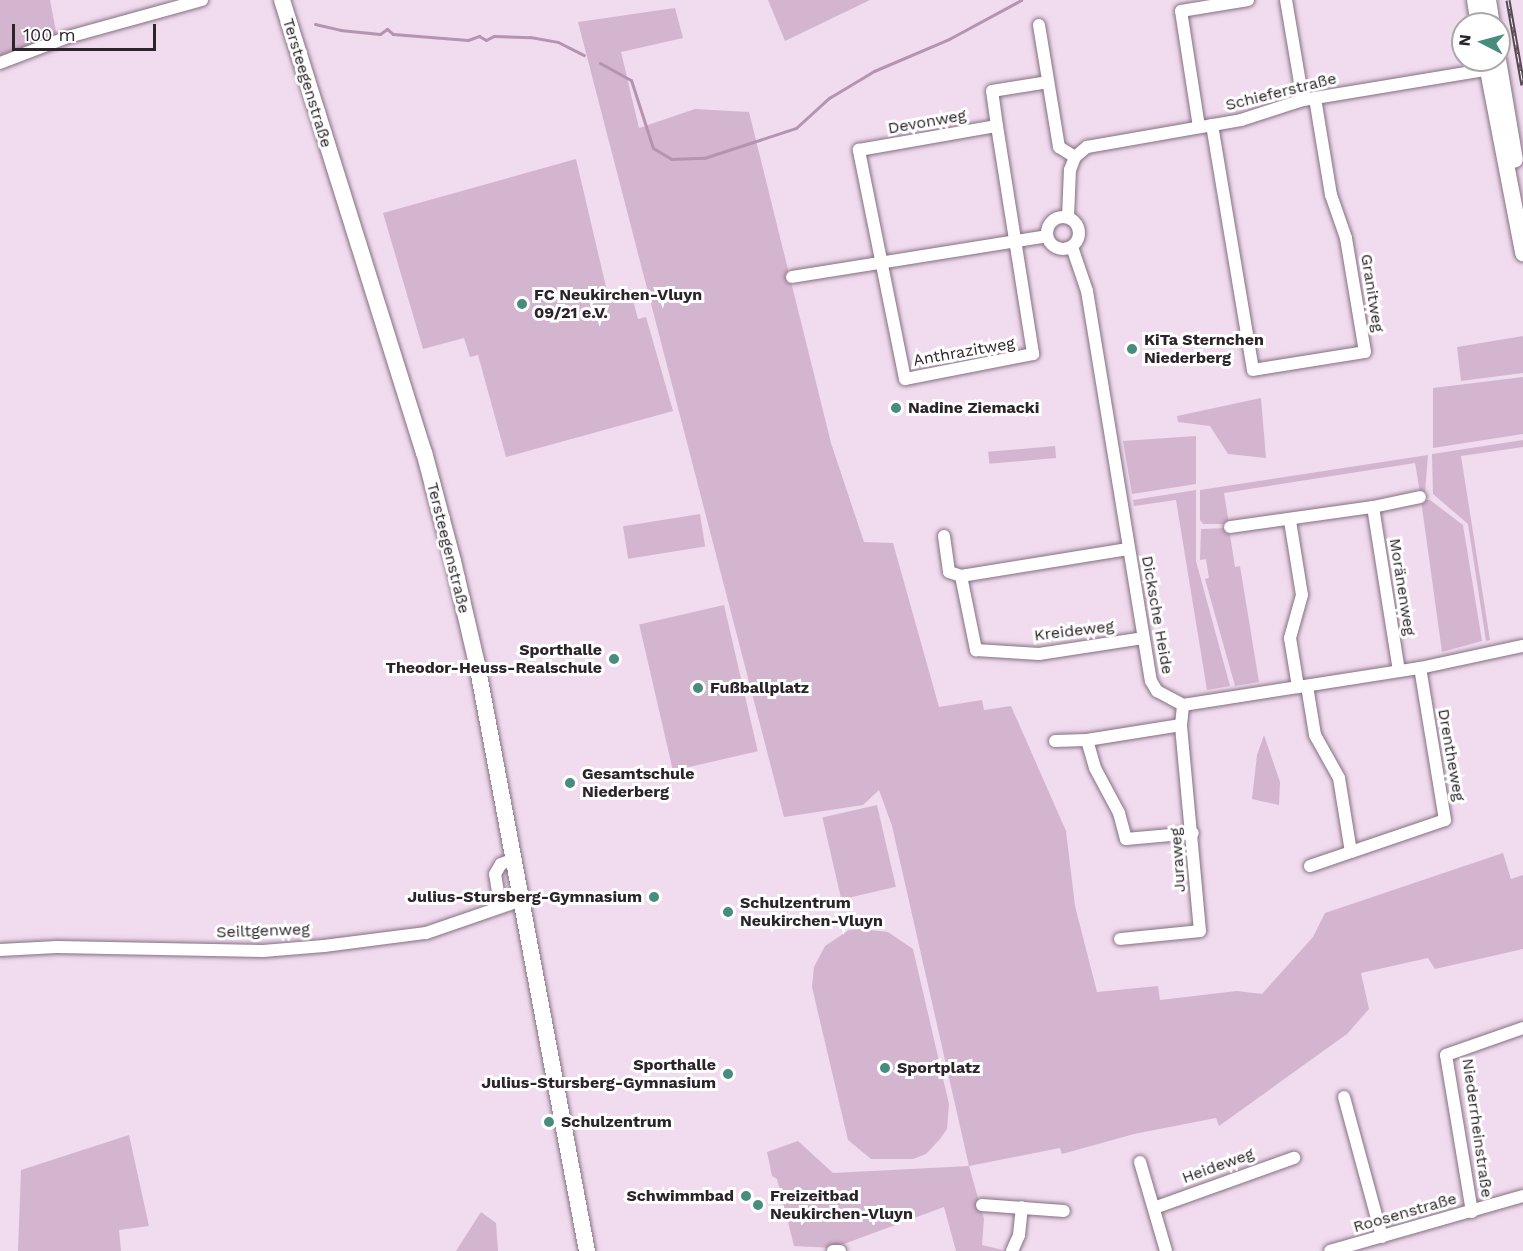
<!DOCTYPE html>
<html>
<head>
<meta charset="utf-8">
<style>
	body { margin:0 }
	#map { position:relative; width:1523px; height:1251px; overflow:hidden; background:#f1dbee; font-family:"Work Sans",sans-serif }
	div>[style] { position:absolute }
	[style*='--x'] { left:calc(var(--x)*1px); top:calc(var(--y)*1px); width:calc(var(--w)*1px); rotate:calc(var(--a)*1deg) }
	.green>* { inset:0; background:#d4b5d0; transform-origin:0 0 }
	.stream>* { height:3px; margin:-1.5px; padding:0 1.5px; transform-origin:1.5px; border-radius:1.5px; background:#b494b0 }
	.roads { filter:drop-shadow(0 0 2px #837081) drop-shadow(0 0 2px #837081) }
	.street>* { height:12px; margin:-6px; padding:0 6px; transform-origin:6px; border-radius:6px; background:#fff }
	.street>.ring { margin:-6px; padding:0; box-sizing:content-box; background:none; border:12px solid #fff; border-radius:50% }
	.secondary>* { height:16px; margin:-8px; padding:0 8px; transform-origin:8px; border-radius:8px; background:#fff }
	.rail>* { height:5px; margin-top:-2.5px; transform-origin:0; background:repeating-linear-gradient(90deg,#fff 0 9px,#554a53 0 18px); box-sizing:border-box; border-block:2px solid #554a53 }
	.dots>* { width:16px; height:16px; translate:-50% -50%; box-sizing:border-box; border:3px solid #fff; border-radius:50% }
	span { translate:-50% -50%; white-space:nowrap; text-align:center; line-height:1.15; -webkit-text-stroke:6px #fff; paint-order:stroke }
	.street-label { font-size:16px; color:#2c242b }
	.poi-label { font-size:16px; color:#2c242b; font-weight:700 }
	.left { translate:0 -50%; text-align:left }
	.right { translate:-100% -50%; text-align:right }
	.north { position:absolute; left:1451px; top:12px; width:60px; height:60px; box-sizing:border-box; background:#fff; border:2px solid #aba7aa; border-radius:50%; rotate:276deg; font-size:16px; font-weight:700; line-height:24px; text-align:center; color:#2c242b }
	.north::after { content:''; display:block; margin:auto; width:21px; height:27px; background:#488c7f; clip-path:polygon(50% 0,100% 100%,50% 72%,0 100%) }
	.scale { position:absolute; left:12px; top:24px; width:144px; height:27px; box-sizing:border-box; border:3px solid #2c242b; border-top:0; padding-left:8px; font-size:18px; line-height:21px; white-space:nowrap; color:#2c242b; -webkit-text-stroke:4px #fff; paint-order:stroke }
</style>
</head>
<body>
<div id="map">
	<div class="green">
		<i style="clip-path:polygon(0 0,50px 0,57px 37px,0 59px)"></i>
		<i style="clip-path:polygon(768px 0,870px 0,785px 41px)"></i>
		<i style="clip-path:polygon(675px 8px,683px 38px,621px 52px,639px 128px,695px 109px,749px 112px,831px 443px,864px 542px,893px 543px,939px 707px,982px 700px,984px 710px,1011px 706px,1066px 831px,1075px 906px,1097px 992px,1158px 986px,1160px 1000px,1237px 991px,1262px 994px,1313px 937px,1325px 913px,1503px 853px,1511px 879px,1523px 875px,1523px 949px,1435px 969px,1428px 958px,1361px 973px,1369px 1009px,1347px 1034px,1219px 1126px,1216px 1118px,1134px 1134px,1062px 1154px,1060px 1148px,969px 1166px,984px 1219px,982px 1245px,1007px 1251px,956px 1251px,944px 1207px,833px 1248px,794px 1246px,777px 1179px,772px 1176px,767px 1152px,798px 1141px,833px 1173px,969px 1166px,892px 826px,879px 790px,863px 805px,784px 817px,578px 22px)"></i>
		<i style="clip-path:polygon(576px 159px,607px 291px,630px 289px,638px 319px,646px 317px,673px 411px,506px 457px,478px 355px,470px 357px,464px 338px,423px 349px,383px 213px)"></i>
		<i style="clip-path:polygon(1523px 336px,1523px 373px,1461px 381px,1457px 347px)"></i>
		<i style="clip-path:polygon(1523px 377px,1523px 434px,1433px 448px,1433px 388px)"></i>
		<i style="clip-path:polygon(1261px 398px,1266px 458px,1228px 454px,1210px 426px,1178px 422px,1177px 416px)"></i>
		<i style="clip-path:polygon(1196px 436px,1196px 484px,1132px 494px,1123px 441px)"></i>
		<i style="clip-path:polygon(1523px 440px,1523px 447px,1461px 456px,1490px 640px,1486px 641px,1468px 524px,1433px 494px,1432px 454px)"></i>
		<i style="left:1055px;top:446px;width:12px;height:67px;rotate:85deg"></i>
		<i style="clip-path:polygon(1428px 455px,1425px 492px,1420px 493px,1415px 463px,1224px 493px,1229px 524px,1203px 524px,1200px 520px,1200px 490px)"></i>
		<i style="clip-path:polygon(1196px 490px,1196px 561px,1230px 686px,1207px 690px,1176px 500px,1134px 506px,1133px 500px)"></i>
		<i style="clip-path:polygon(1421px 500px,1430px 500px,1463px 525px,1482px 641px,1442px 652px)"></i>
		<i style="left:700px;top:514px;width:33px;height:78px;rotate:81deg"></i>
		<i style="clip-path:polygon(1229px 528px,1235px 567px,1240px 566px,1259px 682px,1235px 686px,1205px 579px,1209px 578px,1206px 559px,1200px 560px,1201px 529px)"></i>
		<i style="left:724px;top:605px;width:150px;height:87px;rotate:77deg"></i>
		<i style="clip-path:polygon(1264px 735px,1280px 782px,1279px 805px,1252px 799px,1257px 755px)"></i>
		<i style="left:877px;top:805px;width:84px;height:56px;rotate:77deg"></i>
		<i style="clip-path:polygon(862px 929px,888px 932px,913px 949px,949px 1104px,947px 1129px,940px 1139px,926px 1154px,913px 1159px,871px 1159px,848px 1140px,812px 987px,814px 967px,825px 946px,849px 930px)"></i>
		<i style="clip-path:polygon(129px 1135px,149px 1226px,119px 1230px,121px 1251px,18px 1251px,21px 1170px)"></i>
		<i style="clip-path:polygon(481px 1212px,496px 1223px,498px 1251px,456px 1251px)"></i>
	</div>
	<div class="stream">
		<i style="--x:315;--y:24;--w:26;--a:13"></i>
		<i style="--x:340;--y:30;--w:40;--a:5.7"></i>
		<i style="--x:380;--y:34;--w:9;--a:-36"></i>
		<i style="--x:387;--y:29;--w:8;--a:40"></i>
		<i style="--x:393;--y:34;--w:75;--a:4.6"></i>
		<i style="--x:468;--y:40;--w:12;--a:-20"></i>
		<i style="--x:479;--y:36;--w:8;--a:30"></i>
		<i style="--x:486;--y:40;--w:9;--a:-27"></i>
		<i style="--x:494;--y:36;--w:36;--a:2"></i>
		<i style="--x:530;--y:37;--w:28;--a:10"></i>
		<i style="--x:558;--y:42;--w:29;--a:27"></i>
		<i style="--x:600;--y:63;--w:35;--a:29"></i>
		<i style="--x:631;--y:80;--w:71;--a:72.1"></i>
		<i style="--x:653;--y:148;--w:21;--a:31"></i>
		<i style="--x:671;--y:159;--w:33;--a:-2"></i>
		<i style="--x:704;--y:158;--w:97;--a:-18.1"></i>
		<i style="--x:796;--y:128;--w:45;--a:-42.3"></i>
		<i style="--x:829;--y:98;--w:52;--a:-31"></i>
		<i style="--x:874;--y:71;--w:82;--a:-23.1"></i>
		<i style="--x:949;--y:39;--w:82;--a:-28.4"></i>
	</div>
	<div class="roads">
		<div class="street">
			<i style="--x:1286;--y:0;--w:101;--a:80.4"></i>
			<i style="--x:1039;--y:25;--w:124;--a:80.7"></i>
			<i style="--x:1059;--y:147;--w:19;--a:32"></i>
			<i style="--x:0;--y:63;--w:73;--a:-20.9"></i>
			<i style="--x:68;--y:37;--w:139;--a:-15.4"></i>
			<i style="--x:1212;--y:125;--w:248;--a:80.5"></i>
			<i style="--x:1253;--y:370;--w:113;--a:-9.1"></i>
			<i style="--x:1365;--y:352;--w:116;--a:-99.5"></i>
			<i style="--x:1346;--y:238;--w:46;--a:-109.2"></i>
			<i style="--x:1331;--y:195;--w:98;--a:-99.4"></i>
			<i style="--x:997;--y:126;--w:231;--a:81"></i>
			<i style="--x:1033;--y:354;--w:130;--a:168.9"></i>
			<i style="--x:905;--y:379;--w:234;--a:-101.4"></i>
			<i style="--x:859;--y:150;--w:140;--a:-9.9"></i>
			<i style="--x:997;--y:126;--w:35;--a:-98"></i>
			<i style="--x:992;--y:91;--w:57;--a:-9.1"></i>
			<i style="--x:1199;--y:127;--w:117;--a:-98.8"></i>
			<i style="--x:1181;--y:11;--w:68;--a:-9.3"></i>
			<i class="ring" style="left:1047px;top:217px;width:20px;height:20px"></i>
			<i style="--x:1068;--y:217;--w:47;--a:-87.6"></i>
			<i style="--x:1070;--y:170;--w:14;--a:-69"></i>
			<i style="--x:1075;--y:157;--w:16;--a:-40"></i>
			<i style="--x:1087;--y:147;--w:156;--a:-9.9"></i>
			<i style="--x:1241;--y:120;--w:65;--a:-17.9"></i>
			<i style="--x:1303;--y:100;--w:196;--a:-9.4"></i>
			<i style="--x:1072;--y:247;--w:46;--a:71.2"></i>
			<i style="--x:1087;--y:291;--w:395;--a:80.7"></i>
			<i style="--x:1151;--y:681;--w:12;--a:59"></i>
			<i style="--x:1157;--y:691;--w:30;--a:28"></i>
			<i style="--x:1183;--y:705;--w:240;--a:-8.9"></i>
			<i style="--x:1420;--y:668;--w:105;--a:-12.1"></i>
			<i style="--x:792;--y:277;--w:258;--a:-9.1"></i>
			<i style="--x:1373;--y:507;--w:48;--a:-12"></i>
			<i style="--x:1290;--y:521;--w:75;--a:80.8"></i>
			<i style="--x:1302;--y:595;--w:45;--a:105.6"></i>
			<i style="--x:1290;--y:638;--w:50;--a:80.7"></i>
			<i style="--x:1230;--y:527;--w:144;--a:-8"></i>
			<i style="--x:1373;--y:507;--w:166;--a:81"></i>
			<i style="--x:944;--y:536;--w:36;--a:82"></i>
			<i style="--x:949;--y:572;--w:13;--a:18"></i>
			<i style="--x:961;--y:576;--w:169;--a:-9.2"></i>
			<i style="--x:961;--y:576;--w:76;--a:78.5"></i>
			<i style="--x:976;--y:650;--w:63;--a:3.6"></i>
			<i style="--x:1039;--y:654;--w:105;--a:-8.7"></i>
			<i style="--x:1307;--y:686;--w:50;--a:80.7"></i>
			<i style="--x:1315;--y:735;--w:49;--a:60.8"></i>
			<i style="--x:1339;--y:778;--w:75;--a:80.8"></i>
			<i style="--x:1351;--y:852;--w:99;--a:-18.8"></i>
			<i style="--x:1445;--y:820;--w:154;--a:-99.3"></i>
			<i style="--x:1087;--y:740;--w:29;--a:74"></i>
			<i style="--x:1095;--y:768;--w:51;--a:61.9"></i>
			<i style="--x:1119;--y:813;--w:27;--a:75"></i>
			<i style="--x:1126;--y:839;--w:67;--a:-5.1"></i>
			<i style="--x:1055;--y:741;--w:32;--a:-2"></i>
			<i style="--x:1087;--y:740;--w:95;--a:-9.1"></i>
			<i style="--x:1310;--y:866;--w:43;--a:-18.9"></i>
			<i style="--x:500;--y:905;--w:31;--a:-99"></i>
			<i style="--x:495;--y:874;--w:12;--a:-59"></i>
			<i style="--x:501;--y:864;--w:14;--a:-21"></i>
			<i style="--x:1120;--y:939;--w:80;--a:-5.7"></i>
			<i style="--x:1200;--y:931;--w:207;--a:-95.3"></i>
			<i style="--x:1181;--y:725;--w:20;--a:-84"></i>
			<i style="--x:0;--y:950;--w:57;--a:-3"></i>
			<i style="--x:57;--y:947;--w:206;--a:1.1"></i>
			<i style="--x:263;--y:951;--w:61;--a:-4.7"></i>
			<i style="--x:324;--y:946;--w:103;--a:-7.3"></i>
			<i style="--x:426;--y:933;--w:102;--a:-19"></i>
			<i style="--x:1344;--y:1097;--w:145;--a:74.8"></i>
			<i style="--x:1140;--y:1162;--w:93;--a:73.7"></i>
			<i style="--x:982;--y:1205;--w:82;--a:4.2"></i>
			<i style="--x:1154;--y:1208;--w:149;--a:-19.7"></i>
			<i style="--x:1472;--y:1212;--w:159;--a:-99.4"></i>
			<i style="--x:1446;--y:1055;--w:82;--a:-19.3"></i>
			<i style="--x:833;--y:1251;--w:7;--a:0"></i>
			<i style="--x:1012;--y:1251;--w:17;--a:-66"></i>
			<i style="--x:1019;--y:1235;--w:28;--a:-84"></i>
			<i style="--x:1330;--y:1251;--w:201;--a:-15.9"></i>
		</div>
		<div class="secondary">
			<i style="--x:282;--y:0;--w:474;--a:72.6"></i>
			<i style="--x:424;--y:452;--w:113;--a:75.1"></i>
			<i style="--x:453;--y:561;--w:106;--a:76.9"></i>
			<i style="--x:477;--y:664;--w:597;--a:79.39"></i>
			<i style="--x:1475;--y:0;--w:24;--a:81"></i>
			<i style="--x:1488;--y:0;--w:24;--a:81"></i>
			<i style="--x:1486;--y:60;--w:197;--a:79.1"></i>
			<i style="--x:1498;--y:60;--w:101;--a:80.4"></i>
		</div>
	</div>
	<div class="rail">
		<i style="--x:1508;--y:0;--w:86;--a:80"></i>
	</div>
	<div class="dots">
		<i style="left:522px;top:304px;background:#488c7f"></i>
		<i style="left:1132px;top:349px;background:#488c7f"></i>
		<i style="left:896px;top:408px;background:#488c7f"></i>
		<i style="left:614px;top:659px;background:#488c7f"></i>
		<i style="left:698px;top:688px;background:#488c7f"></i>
		<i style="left:570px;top:783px;background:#488c7f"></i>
		<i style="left:654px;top:897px;background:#488c7f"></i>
		<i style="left:728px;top:912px;background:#488c7f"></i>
		<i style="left:885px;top:1068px;background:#488c7f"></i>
		<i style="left:728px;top:1074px;background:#488c7f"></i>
		<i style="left:549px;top:1122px;background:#488c7f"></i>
		<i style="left:746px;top:1196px;background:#488c7f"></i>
		<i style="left:758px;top:1205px;background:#488c7f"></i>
	</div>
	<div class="street-label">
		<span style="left:307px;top:83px;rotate:73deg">Tersteegenstraße</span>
		<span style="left:1281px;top:92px;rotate:-14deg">Schieferstraße</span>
		<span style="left:927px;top:122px;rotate:-10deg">Devonweg</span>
		<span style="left:1372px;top:293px;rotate:81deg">Granitweg</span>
		<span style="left:964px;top:352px;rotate:-10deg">Anthrazitweg</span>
		<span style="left:448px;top:548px;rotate:76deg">Tersteegenstraße</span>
		<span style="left:1402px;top:587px;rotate:81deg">Moränenweg</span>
		<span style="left:1157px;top:615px;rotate:80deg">Dicksche Heide</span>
		<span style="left:1074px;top:631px;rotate:-7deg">Kreideweg</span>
		<span style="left:1451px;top:755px;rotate:80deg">Drentheweg</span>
		<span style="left:1178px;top:860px;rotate:-94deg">Juraweg</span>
		<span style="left:263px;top:931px;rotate:-2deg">Seiltgenweg</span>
		<span style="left:1477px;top:1128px;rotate:82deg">Niederrheinstraße</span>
		<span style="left:1218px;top:1166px;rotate:-20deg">Heideweg</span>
		<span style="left:1405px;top:1213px;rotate:-16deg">Roosenstraße</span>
	</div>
	<div class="poi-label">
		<span class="left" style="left:534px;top:304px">FC Neukirchen-Vluyn<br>09/21 e.V.</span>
		<span class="left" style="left:1144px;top:349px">KiTa Sternchen<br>Niederberg</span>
		<span class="left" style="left:908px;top:408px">Nadine Ziemacki</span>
		<span class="right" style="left:602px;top:659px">Sporthalle<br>Theodor-Heuss-Realschule</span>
		<span class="left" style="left:710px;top:688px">Fußballplatz</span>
		<span class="left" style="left:582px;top:783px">Gesamtschule<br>Niederberg</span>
		<span class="right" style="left:642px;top:897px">Julius-Stursberg-Gymnasium</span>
		<span class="left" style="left:740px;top:912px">Schulzentrum<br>Neukirchen-Vluyn</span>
		<span class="right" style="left:716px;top:1074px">Sporthalle<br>Julius-Stursberg-Gymnasium</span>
		<span class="left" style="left:897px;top:1068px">Sportplatz</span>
		<span class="left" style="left:561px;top:1122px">Schulzentrum</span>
		<span class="right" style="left:734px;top:1196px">Schwimmbad</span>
		<span class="left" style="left:770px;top:1205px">Freizeitbad<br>Neukirchen-Vluyn</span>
	</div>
	<div class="north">N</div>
	<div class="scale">100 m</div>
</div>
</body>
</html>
